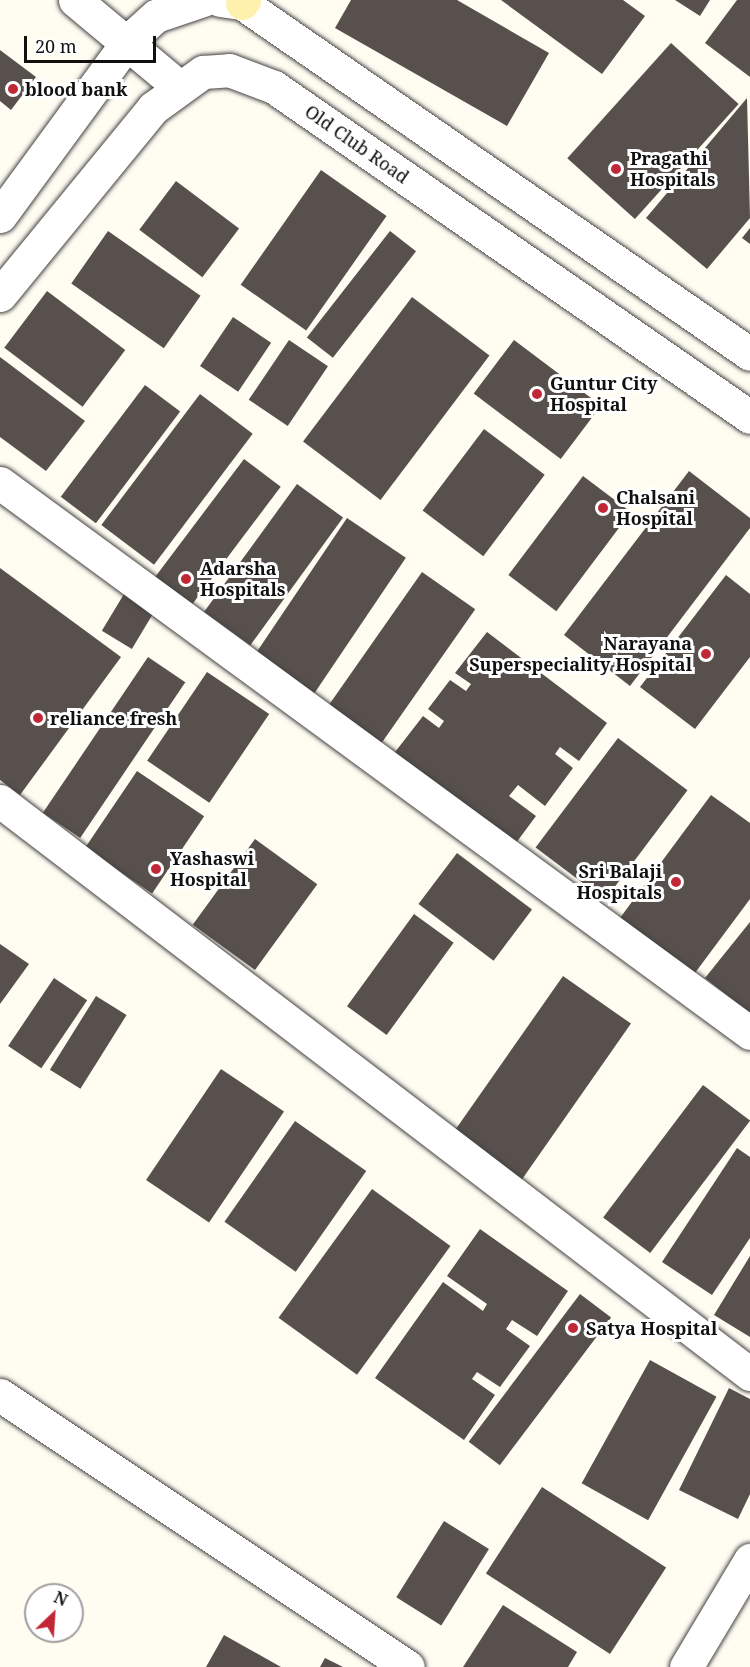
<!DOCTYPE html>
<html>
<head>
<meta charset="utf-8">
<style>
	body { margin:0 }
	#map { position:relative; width:750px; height:1667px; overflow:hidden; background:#fffcf2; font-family:"Noto Serif",serif }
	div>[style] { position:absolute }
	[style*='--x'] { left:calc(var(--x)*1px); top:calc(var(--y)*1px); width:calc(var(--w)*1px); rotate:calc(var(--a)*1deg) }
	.building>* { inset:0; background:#58504c; transform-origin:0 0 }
	.roads { filter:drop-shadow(0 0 2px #434343) drop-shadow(0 0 2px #434343) }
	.minor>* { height:33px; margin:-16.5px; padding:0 16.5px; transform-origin:16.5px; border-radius:16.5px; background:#fff }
	.tertiary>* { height:33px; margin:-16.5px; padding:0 16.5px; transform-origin:16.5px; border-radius:16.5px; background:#fff }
	.secondary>* { height:33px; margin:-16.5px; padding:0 16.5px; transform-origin:16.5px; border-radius:16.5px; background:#fef1ae }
	.dots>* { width:16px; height:16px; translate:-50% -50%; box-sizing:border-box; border:3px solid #fff; border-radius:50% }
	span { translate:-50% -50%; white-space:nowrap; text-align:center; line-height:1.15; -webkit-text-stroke:6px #fff; paint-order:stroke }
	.poi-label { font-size:18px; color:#101010; font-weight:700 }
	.left { translate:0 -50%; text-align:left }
	.right { translate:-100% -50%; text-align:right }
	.street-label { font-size:18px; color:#101010 }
	.north { position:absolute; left:24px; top:1583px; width:60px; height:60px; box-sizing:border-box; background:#fff; border:2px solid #9f9f9f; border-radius:50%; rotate:25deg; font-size:16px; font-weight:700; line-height:24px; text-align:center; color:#101010 }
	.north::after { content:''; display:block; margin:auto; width:21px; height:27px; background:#c02737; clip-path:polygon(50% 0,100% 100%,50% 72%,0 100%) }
	.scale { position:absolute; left:24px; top:36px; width:132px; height:27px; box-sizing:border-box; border:3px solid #101010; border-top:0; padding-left:8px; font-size:18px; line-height:21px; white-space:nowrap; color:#101010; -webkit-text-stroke:4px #fff; paint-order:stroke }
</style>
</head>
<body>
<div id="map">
	<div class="building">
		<i style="clip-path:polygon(351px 0,457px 0,549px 53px,507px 126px,335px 28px)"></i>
		<i style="clip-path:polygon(501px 0,623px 0,645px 16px,602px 74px)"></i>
		<i style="clip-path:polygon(675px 0,710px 0,700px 16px)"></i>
		<i style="clip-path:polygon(737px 0,750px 0,750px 77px,705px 43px)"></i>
		<i style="left:671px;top:43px;width:91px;height:155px;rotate:42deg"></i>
		<i style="clip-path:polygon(0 50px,36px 77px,11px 110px,0 101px)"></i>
		<i style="clip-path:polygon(747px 98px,750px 218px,707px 269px,646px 218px)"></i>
		<i style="left:321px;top:170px;width:80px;height:140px;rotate:35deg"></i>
		<i style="left:176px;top:181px;width:79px;height:61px;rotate:37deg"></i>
		<i style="clip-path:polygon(750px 228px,750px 244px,742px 238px)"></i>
		<i style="left:108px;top:231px;width:113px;height:64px;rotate:35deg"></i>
		<i style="left:390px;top:231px;width:33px;height:135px;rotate:38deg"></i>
		<i style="left:47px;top:291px;width:98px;height:71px;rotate:37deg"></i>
		<i style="left:412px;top:297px;width:97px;height:181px;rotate:37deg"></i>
		<i style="left:233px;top:317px;width:46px;height:59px;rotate:34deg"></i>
		<i style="left:289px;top:340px;width:47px;height:72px;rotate:34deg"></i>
		<i style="left:514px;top:340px;width:109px;height:67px;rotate:37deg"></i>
		<i style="clip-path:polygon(0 357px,85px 421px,46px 471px,0 437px)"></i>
		<i style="left:145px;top:385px;width:44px;height:140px;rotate:37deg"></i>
		<i style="left:200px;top:394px;width:66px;height:164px;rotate:37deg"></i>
		<i style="left:484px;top:429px;width:76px;height:102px;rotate:37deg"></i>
		<i style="left:244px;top:459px;width:46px;height:148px;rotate:37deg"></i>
		<i style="clip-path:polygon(689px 471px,750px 518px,750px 528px,630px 686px,564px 635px)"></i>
		<i style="left:583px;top:476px;width:60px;height:124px;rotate:37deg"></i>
		<i style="left:297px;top:484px;width:57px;height:158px;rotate:36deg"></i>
		<i style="left:347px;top:518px;width:71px;height:172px;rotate:34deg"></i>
		<i style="clip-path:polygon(0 568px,121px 657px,20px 795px,0 780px)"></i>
		<i style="left:422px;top:572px;width:65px;height:163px;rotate:35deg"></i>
		<i style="clip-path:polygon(726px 575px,750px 594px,750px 657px,695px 729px,640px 687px)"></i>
		<i style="left:124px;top:594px;width:35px;height:43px;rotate:31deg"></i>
		<i style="clip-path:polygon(487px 632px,607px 723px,579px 761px,560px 747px,555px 754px,573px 768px,545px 806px,518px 785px,509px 796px,536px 816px,513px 847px,392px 756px,423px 716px,439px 728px,444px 721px,428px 709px,450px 680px,466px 691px,471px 684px,455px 673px)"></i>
		<i style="left:148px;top:657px;width:45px;height:188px;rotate:34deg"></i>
		<i style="left:207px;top:672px;width:75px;height:107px;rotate:34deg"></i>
		<i style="left:618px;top:738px;width:87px;height:137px;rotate:37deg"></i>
		<i style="left:137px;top:771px;width:81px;height:93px;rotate:34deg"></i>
		<i style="clip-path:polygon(711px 795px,750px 823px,750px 899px,692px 977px,617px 922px)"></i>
		<i style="left:255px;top:839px;width:77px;height:106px;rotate:36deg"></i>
		<i style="left:457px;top:853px;width:94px;height:64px;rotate:37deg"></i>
		<i style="left:414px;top:914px;width:49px;height:114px;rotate:36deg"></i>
		<i style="clip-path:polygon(750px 922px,750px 1013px,705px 978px)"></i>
		<i style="clip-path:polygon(0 944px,29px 964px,0 1004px)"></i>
		<i style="left:563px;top:976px;width:83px;height:192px;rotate:35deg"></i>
		<i style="left:54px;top:978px;width:40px;height:82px;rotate:34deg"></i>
		<i style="left:96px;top:996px;width:36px;height:87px;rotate:32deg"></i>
		<i style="left:221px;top:1069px;width:76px;height:134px;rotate:34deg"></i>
		<i style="left:703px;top:1085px;width:59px;height:166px;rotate:37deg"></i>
		<i style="left:295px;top:1121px;width:87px;height:123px;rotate:35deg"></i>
		<i style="clip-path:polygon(737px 1148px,750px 1157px,750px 1238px,712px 1295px,662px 1262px)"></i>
		<i style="left:372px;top:1189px;width:97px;height:159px;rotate:36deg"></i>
		<i style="clip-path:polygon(480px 1229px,568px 1291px,537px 1336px,512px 1320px,506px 1329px,530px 1346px,500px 1387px,477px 1372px,472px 1379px,495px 1395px,464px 1440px,375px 1378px,443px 1282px,483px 1311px,487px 1304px,447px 1276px)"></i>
		<i style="clip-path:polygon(750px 1256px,750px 1337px,714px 1315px)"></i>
		<i style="left:580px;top:1294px;width:39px;height:185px;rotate:37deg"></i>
		<i style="left:650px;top:1360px;width:76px;height:141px;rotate:29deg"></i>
		<i style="clip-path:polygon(729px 1388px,750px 1399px,750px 1494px,738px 1519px,679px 1490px)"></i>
		<i style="left:542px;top:1487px;width:148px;height:103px;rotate:33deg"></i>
		<i style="left:444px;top:1521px;width:53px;height:90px;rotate:32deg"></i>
		<i style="clip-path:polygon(503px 1605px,577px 1652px,568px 1667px,463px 1667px)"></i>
		<i style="clip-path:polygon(224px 1635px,281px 1667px,206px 1667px)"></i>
		<i style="clip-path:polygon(325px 1658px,343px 1667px,320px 1667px)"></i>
	</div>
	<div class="roads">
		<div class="minor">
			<i style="--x:75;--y:0;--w:134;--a:39.9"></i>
			<i style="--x:0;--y:483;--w:930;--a:36.25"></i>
			<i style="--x:0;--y:801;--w:944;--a:37.38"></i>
			<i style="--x:0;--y:1395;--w:490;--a:33.7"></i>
			<i style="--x:686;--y:1667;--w:125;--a:-59.1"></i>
		</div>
		<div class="tertiary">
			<i style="--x:220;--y:0;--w:22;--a:8"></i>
			<i style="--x:242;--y:3;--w:617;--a:34.64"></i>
			<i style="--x:0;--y:216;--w:217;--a:-53.8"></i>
			<i style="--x:128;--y:41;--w:38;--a:-42"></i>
			<i style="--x:156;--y:16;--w:50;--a:-18.8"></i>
			<i style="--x:0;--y:295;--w:242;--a:-50.7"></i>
			<i style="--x:153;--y:108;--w:62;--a:-35.8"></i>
			<i style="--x:203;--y:72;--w:26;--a:-4"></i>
			<i style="--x:229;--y:70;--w:48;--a:20.7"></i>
			<i style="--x:274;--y:87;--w:579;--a:34.73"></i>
		</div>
		<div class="secondary">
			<i style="--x:242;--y:3;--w:4;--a:-56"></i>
		</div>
	</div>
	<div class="dots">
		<i style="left:13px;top:89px;background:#c02737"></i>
		<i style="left:616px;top:169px;background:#c02737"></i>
		<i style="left:537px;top:394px;background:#c02737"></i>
		<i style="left:603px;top:508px;background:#c02737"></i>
		<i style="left:186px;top:579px;background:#c02737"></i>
		<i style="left:706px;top:654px;background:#c02737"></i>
		<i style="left:38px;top:718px;background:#c02737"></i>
		<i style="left:156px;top:869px;background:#c02737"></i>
		<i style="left:676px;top:882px;background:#c02737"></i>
		<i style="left:573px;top:1328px;background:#c02737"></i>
	</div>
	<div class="poi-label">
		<span class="left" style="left:25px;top:89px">blood bank</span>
		<span class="left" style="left:630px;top:169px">Pragathi<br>Hospitals</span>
		<span class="left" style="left:550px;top:394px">Guntur City<br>Hospital</span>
		<span class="left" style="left:616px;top:508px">Chalsani<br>Hospital</span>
		<span class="left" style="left:200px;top:579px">Adarsha<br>Hospitals</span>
		<span class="right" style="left:692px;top:654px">Narayana<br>Superspeciality Hospital</span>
		<span class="left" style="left:50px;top:718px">reliance fresh</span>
		<span class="left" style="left:170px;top:869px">Yashaswi<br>Hospital</span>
		<span class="right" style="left:662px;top:882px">Sri Balaji<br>Hospitals</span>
		<span class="left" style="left:586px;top:1328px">Satya Hospital</span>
	</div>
	<div class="street-label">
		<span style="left:357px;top:144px;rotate:35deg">Old Club Road</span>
	</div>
	<div class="north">N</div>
	<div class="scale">20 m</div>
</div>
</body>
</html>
